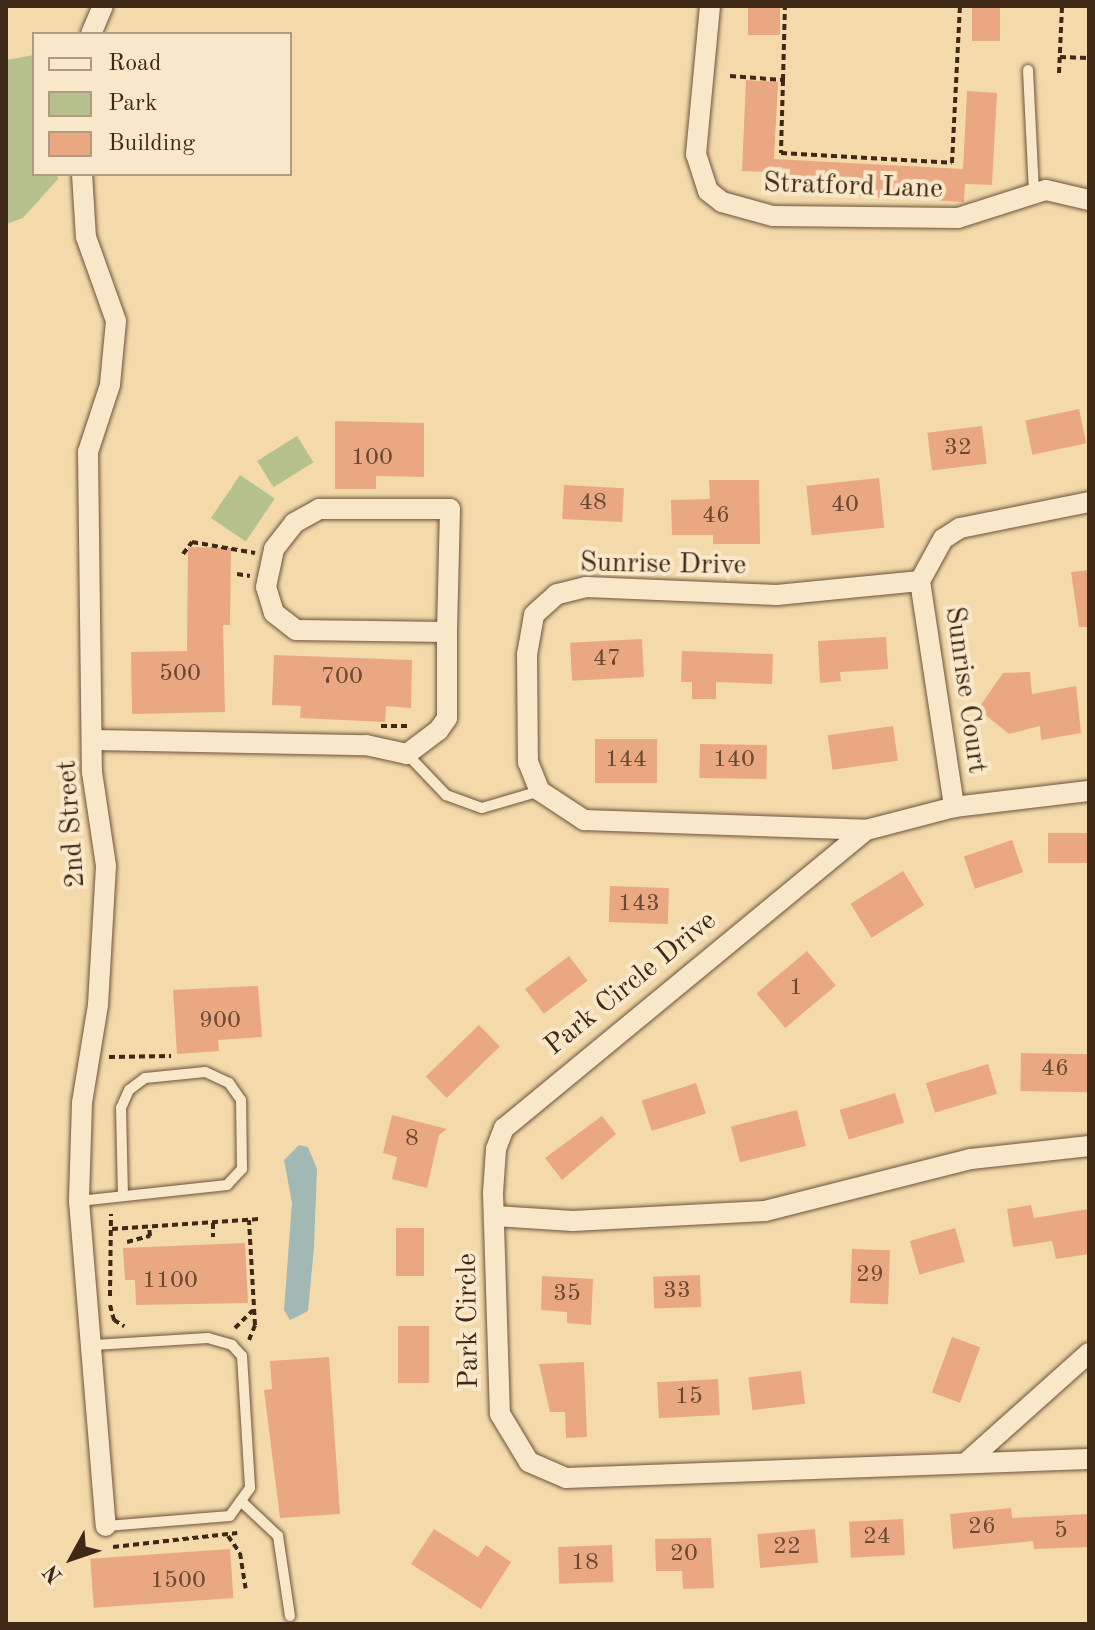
<!DOCTYPE html>
<html>
<head>
<meta charset="utf-8">
<style>
	body { margin:0 }
	#map { position:relative; width:1095px; height:1630px; overflow:hidden; background:#f4daab; font-family:"Old Standard TT",serif }
	div>[style] { position:absolute }
	[style*='--x'] { left:calc(var(--x)*1px); top:calc(var(--y)*1px); width:calc(var(--w)*1px); rotate:calc(var(--a)*1deg) }
	.green>* { inset:0; background:#b6c18d; transform-origin:0 0 }
	.water>* { inset:0; background:#a1b8b5 }
	.building>* { inset:0; background:#e9a882; transform-origin:0 0 }
	.path>* { height:4px; margin-top:-2px; transform-origin:0; background:repeating-linear-gradient(90deg,#402817 0 6px,transparent 0 10px) }
	.roads { filter:drop-shadow(0 0 2px #6d543c) drop-shadow(0 0 2px #6d543c) }
	.lane>* { height:10px; margin:-5px; padding:0 5px; transform-origin:5px; border-radius:5px; background:#f8e7c8 }
	.street>* { height:20px; margin:-10px; padding:0 10px; transform-origin:10px; border-radius:10px; background:#f8e7c8 }
	span { translate:-50% -50%; white-space:nowrap; text-align:center; line-height:1.15; -webkit-text-stroke:8px #f8e7c8; paint-order:stroke }
	.number-label { font-size:24px; color:#6a4832 }
	.number-label span { -webkit-text-stroke-width:0 }
	.street-label { font-size:28px; color:#402817 }
	.frame { position:absolute; inset:0; border:8px solid #402817; pointer-events:none }
	.legend { position:absolute; left:32px; top:32px; width:260px; height:144px; box-sizing:border-box; background:#f8e7c8; border:2px solid #ae9b81; margin:0; padding:10px 14px; list-style:none; font-size:24px; color:#402817 }
	.legend li { display:flex; align-items:center; gap:16px; height:40px }
	.legend b { width:40px; border:2px solid #ae9b81 }
	.north { position:absolute; left:32px; top:1518px; width:80px; height:80px; -webkit-text-stroke:6px #f8e7c8; paint-order:stroke; rotate:230deg; font-size:22px; font-weight:700; line-height:32px; text-align:center; color:#402817 }
	.north::after { content:''; display:block; margin:auto; width:28px; height:36px; background:#402817; clip-path:polygon(50% 0,100% 100%,50% 72%,0 100%) }
</style>
</head>
<body>
<div id="map">
	<div class="green">
		<i style="clip-path:polygon(34px 55px,34px 174px,57px 174px,58px 179px,23px 218px,6px 224px,6px 60px)"></i>
		<i style="left:297px;top:436px;width:31px;height:47px;rotate:58deg"></i>
		<i style="left:240px;top:475px;width:42px;height:52px;rotate:34deg"></i>
	</div>
	<div class="water">
		<i style="clip-path:polygon(299px 1145px,308px 1147px,317px 1169px,314px 1247px,308px 1311px,290px 1320px,284px 1310px,292px 1203px,284px 1160px)"></i>
	</div>
	<div class="building">
		<i style="left:748px;top:6px;width:32px;height:29px"></i>
		<i style="left:972px;top:6px;width:28px;height:35px"></i>
		<i style="clip-path:polygon(746px 80px,778px 82px,774px 159px,963px 169px,967px 91px,997px 93px,992px 185px,965px 184px,964px 202px,768px 191px,769px 172px,742px 171px)"></i>
		<i style="left:1079px;top:409px;width:35px;height:55px;rotate:78deg"></i>
		<i style="clip-path:polygon(335px 421px,424px 423px,424px 477px,376px 476px,376px 489px,335px 489px)"></i>
		<i style="left:982px;top:426px;width:38px;height:55px;rotate:83deg"></i>
		<i style="left:879px;top:478px;width:50px;height:73px;rotate:84deg"></i>
		<i style="clip-path:polygon(709px 480px,759px 480px,760px 544px,713px 544px,713px 535px,672px 535px,671px 500px,710px 499px)"></i>
		<i style="left:564px;top:485px;width:60px;height:34px;rotate:3deg"></i>
		<i style="clip-path:polygon(188px 547px,231px 548px,230px 625px,223px 625px,225px 712px,132px 714px,131px 652px,187px 651px)"></i>
		<i style="clip-path:polygon(1089px 570px,1089px 627px,1079px 627px,1071px 572px)"></i>
		<i style="clip-path:polygon(886px 637px,888px 669px,840px 672px,841px 681px,820px 683px,818px 641px)"></i>
		<i style="left:642px;top:639px;width:38px;height:72px;rotate:87deg"></i>
		<i style="clip-path:polygon(682px 651px,773px 654px,772px 684px,716px 682px,716px 699px,692px 699px,692px 682px,681px 682px)"></i>
		<i style="clip-path:polygon(274px 655px,412px 660px,411px 708px,386px 706px,385px 722px,300px 718px,301px 706px,272px 705px)"></i>
		<i style="clip-path:polygon(1030px 672px,1032px 694px,1076px 686px,1081px 733px,1041px 740px,1040px 726px,1009px 734px,978px 709px,1003px 673px)"></i>
		<i style="left:893px;top:726px;width:35px;height:66px;rotate:82deg"></i>
		<i style="left:595px;top:739px;width:62px;height:44px"></i>
		<i style="left:700px;top:744px;width:67px;height:34px;rotate:1deg"></i>
		<i style="left:1089px;top:833px;width:30px;height:41px;rotate:90deg"></i>
		<i style="left:1012px;top:840px;width:34px;height:51px;rotate:71deg"></i>
		<i style="left:903px;top:871px;width:40px;height:62px;rotate:58deg"></i>
		<i style="left:610px;top:886px;width:59px;height:36px;rotate:2deg"></i>
		<i style="left:807px;top:951px;width:45px;height:66px;rotate:50deg"></i>
		<i style="left:569px;top:956px;width:31px;height:55px;rotate:53deg"></i>
		<i style="clip-path:polygon(258px 986px,262px 1037px,218px 1040px,219px 1051px,177px 1054px,173px 990px)"></i>
		<i style="left:479px;top:1025px;width:30px;height:74px;rotate:46deg"></i>
		<i style="left:1021px;top:1053px;width:68px;height:38px;rotate:1deg"></i>
		<i style="left:988px;top:1064px;width:31px;height:65px;rotate:73deg"></i>
		<i style="left:696px;top:1083px;width:32px;height:57px;rotate:72deg"></i>
		<i style="left:895px;top:1093px;width:31px;height:58px;rotate:73deg"></i>
		<i style="left:797px;top:1110px;width:37px;height:68px;rotate:76deg"></i>
		<i style="clip-path:polygon(392px 1115px,447px 1129px,439px 1135px,427px 1188px,392px 1179px,397px 1157px,383px 1153px)"></i>
		<i style="clip-path:polygon(602px 1116px,616px 1134px,562px 1180px,545px 1158px)"></i>
		<i style="clip-path:polygon(1031px 1205px,1034px 1218px,1088px 1209px,1089px 1254px,1056px 1259px,1052px 1241px,1013px 1247px,1007px 1209px)"></i>
		<i style="left:396px;top:1228px;width:28px;height:48px"></i>
		<i style="left:955px;top:1228px;width:35px;height:47px;rotate:74deg"></i>
		<i style="clip-path:polygon(245px 1243px,248px 1303px,136px 1305px,135px 1280px,125px 1280px,123px 1248px)"></i>
		<i style="left:852px;top:1249px;width:38px;height:54px;rotate:2deg"></i>
		<i style="left:700px;top:1275px;width:32px;height:47px;rotate:88deg"></i>
		<i style="clip-path:polygon(542px 1276px,593px 1279px,591px 1325px,567px 1323px,567px 1312px,541px 1310px)"></i>
		<i style="left:398px;top:1326px;width:31px;height:57px"></i>
		<i style="left:952px;top:1337px;width:30px;height:59px;rotate:20deg"></i>
		<i style="clip-path:polygon(329px 1357px,340px 1514px,280px 1518px,264px 1390px,272px 1389px,270px 1361px)"></i>
		<i style="clip-path:polygon(584px 1362px,587px 1437px,566px 1438px,565px 1412px,550px 1412px,539px 1364px)"></i>
		<i style="left:801px;top:1371px;width:33px;height:53px;rotate:83deg"></i>
		<i style="left:718px;top:1379px;width:36px;height:61px;rotate:87deg"></i>
		<i style="clip-path:polygon(1011px 1508px,1012px 1518px,1089px 1514px,1089px 1547px,1034px 1549px,1033px 1541px,953px 1549px,950px 1514px)"></i>
		<i style="left:903px;top:1519px;width:36px;height:54px;rotate:87deg"></i>
		<i style="clip-path:polygon(434px 1529px,478px 1557px,486px 1545px,511px 1562px,481px 1609px,411px 1564px)"></i>
		<i style="left:815px;top:1529px;width:34px;height:58px;rotate:85deg"></i>
		<i style="clip-path:polygon(711px 1538px,714px 1588px,683px 1589px,682px 1571px,656px 1571px,655px 1539px)"></i>
		<i style="left:612px;top:1545px;width:37px;height:54px;rotate:88deg"></i>
		<i style="left:230px;top:1549px;width:49px;height:140px;rotate:86deg"></i>
	</div>
	<div class="path">
		<i style="--x:1060;--y:57;--w:29;--a:2"></i>
		<i style="--x:1059;--y:73;--w:67;--a:-87.4"></i>
		<i style="--x:730;--y:76;--w:53;--a:4.3"></i>
		<i style="--x:783;--y:80;--w:74;--a:-88.5"></i>
		<i style="--x:783;--y:80;--w:73;--a:91.6"></i>
		<i style="--x:781;--y:153;--w:171;--a:3.3"></i>
		<i style="--x:952;--y:163;--w:157;--a:-87.1"></i>
		<i style="--x:183;--y:554;--w:15;--a:-53"></i>
		<i style="--x:192;--y:542;--w:64;--a:9.9"></i>
		<i style="--x:237;--y:574;--w:13;--a:9"></i>
		<i style="--x:381;--y:726;--w:27;--a:0"></i>
		<i style="--x:109;--y:1057;--w:62;--a:-0.9"></i>
		<i style="--x:213;--y:1223;--w:14;--a:90"></i>
		<i style="--x:112;--y:1229;--w:148;--a:-3.9"></i>
		<i style="--x:127;--y:1242;--w:24;--a:-15"></i>
		<i style="--x:150;--y:1236;--w:10;--a:-96"></i>
		<i style="--x:110;--y:1296;--w:82;--a:-89.3"></i>
		<i style="--x:110;--y:1305;--w:16;--a:75"></i>
		<i style="--x:114;--y:1320;--w:12;--a:31"></i>
		<i style="--x:235;--y:1328;--w:25;--a:-45"></i>
		<i style="--x:249;--y:1340;--w:16;--a:-68"></i>
		<i style="--x:255;--y:1325;--w:105;--a:-93.3"></i>
		<i style="--x:228;--y:1536;--w:21;--a:55"></i>
		<i style="--x:240;--y:1553;--w:36;--a:81"></i>
		<i style="--x:113;--y:1547;--w:125;--a:-6.4"></i>
	</div>
	<div class="roads">
		<div class="lane">
			<i style="--x:1028;--y:70;--w:124;--a:87.2"></i>
			<i style="--x:407;--y:754;--w:57;--a:46.4"></i>
			<i style="--x:446;--y:795;--w:38;--a:20"></i>
			<i style="--x:482;--y:808;--w:60;--a:-16.3"></i>
			<i style="--x:79;--y:1201;--w:149;--a:-6.2"></i>
			<i style="--x:227;--y:1185;--w:22;--a:-47"></i>
			<i style="--x:242;--y:1169;--w:69;--a:-90.8"></i>
			<i style="--x:241;--y:1100;--w:21;--a:-125"></i>
			<i style="--x:229;--y:1083;--w:26;--a:-155"></i>
			<i style="--x:205;--y:1072;--w:60;--a:174.3"></i>
			<i style="--x:145;--y:1078;--w:20;--a:143"></i>
			<i style="--x:129;--y:1090;--w:20;--a:114"></i>
			<i style="--x:121;--y:1108;--w:85;--a:88.7"></i>
			<i style="--x:94;--y:1345;--w:114;--a:-3.5"></i>
			<i style="--x:208;--y:1338;--w:25;--a:16"></i>
			<i style="--x:232;--y:1345;--w:15;--a:48"></i>
			<i style="--x:242;--y:1356;--w:132;--a:86.5"></i>
			<i style="--x:250;--y:1488;--w:34;--a:126"></i>
			<i style="--x:230;--y:1516;--w:124;--a:175.4"></i>
			<i style="--x:244;--y:1504;--w:47;--a:43.3"></i>
			<i style="--x:278;--y:1536;--w:81;--a:81.5"></i>
		</div>
		<div class="street">
			<i style="--x:710;--y:6;--w:149;--a:95.4"></i>
			<i style="--x:696;--y:154;--w:39;--a:72"></i>
			<i style="--x:708;--y:191;--w:18;--a:38"></i>
			<i style="--x:722;--y:202;--w:53;--a:15.4"></i>
			<i style="--x:773;--y:216;--w:185;--a:0.6"></i>
			<i style="--x:958;--y:218;--w:92;--a:-17.7"></i>
			<i style="--x:1046;--y:190;--w:44;--a:13.1"></i>
			<i style="--x:91;--y:34;--w:30;--a:-67"></i>
			<i style="--x:82;--y:174;--w:63;--a:86.4"></i>
			<i style="--x:86;--y:237;--w:89;--a:70.3"></i>
			<i style="--x:116;--y:321;--w:64;--a:95.4"></i>
			<i style="--x:110;--y:385;--w:71;--a:108.2"></i>
			<i style="--x:88;--y:452;--w:320;--a:89.3"></i>
			<i style="--x:92;--y:772;--w:95;--a:81.5"></i>
			<i style="--x:106;--y:866;--w:139;--a:93.3"></i>
			<i style="--x:98;--y:1005;--w:99;--a:99.3"></i>
			<i style="--x:82;--y:1103;--w:98;--a:91.8"></i>
			<i style="--x:79;--y:1201;--w:326;--a:85.3"></i>
			<i style="--x:920;--y:581;--w:144;--a:174.4"></i>
			<i style="--x:777;--y:595;--w:191;--a:-177.6"></i>
			<i style="--x:586;--y:587;--w:30;--a:166"></i>
			<i style="--x:557;--y:594;--w:31;--a:138"></i>
			<i style="--x:534;--y:615;--w:40;--a:100"></i>
			<i style="--x:527;--y:654;--w:108;--a:89.5"></i>
			<i style="--x:528;--y:762;--w:31;--a:68"></i>
			<i style="--x:540;--y:791;--w:53;--a:33.4"></i>
			<i style="--x:584;--y:820;--w:282;--a:2"></i>
			<i style="--x:866;--y:830;--w:91;--a:-14.6"></i>
			<i style="--x:954;--y:807;--w:136;--a:-6.8"></i>
			<i style="--x:920;--y:581;--w:229;--a:81.4"></i>
			<i style="--x:920;--y:581;--w:48;--a:-61.3"></i>
			<i style="--x:943;--y:539;--w:20;--a:-33"></i>
			<i style="--x:960;--y:528;--w:132;--a:-11.4"></i>
			<i style="--x:95;--y:740;--w:271;--a:1.1"></i>
			<i style="--x:366;--y:745;--w:42;--a:12.4"></i>
			<i style="--x:407;--y:754;--w:39;--a:-37"></i>
			<i style="--x:438;--y:731;--w:16;--a:-55"></i>
			<i style="--x:447;--y:718;--w:86;--a:-90"></i>
			<i style="--x:447;--y:632;--w:151;--a:-179.2"></i>
			<i style="--x:296;--y:630;--w:28;--a:-142"></i>
			<i style="--x:274;--y:613;--w:27;--a:-107"></i>
			<i style="--x:266;--y:587;--w:39;--a:-78"></i>
			<i style="--x:274;--y:549;--w:33;--a:-52"></i>
			<i style="--x:294;--y:523;--w:29;--a:-29"></i>
			<i style="--x:319;--y:509;--w:131;--a:0"></i>
			<i style="--x:450;--y:509;--w:123;--a:91.4"></i>
			<i style="--x:866;--y:830;--w:469;--a:140.5"></i>
			<i style="--x:504;--y:1128;--w:22;--a:111"></i>
			<i style="--x:496;--y:1149;--w:44;--a:93.9"></i>
			<i style="--x:493;--y:1193;--w:221;--a:88.2"></i>
			<i style="--x:500;--y:1414;--w:56;--a:58.9"></i>
			<i style="--x:529;--y:1462;--w:40;--a:23.4"></i>
			<i style="--x:566;--y:1478;--w:523;--a:-2.08"></i>
			<i style="--x:495;--y:1216;--w:78;--a:3.7"></i>
			<i style="--x:573;--y:1221;--w:192;--a:-3"></i>
			<i style="--x:765;--y:1211;--w:212;--a:-14.2"></i>
			<i style="--x:971;--y:1159;--w:119;--a:-6.3"></i>
			<i style="--x:968;--y:1461;--w:162;--a:-41.8"></i>
		</div>
	</div>
	<div class="number-label">
		<span style="left:958px;top:449px">32</span>
		<span style="left:372px;top:459px">100</span>
		<span style="left:593px;top:504px">48</span>
		<span style="left:845px;top:506px">40</span>
		<span style="left:716px;top:517px">46</span>
		<span style="left:607px;top:660px">47</span>
		<span style="left:180px;top:675px">500</span>
		<span style="left:342px;top:678px">700</span>
		<span style="left:626px;top:761px">144</span>
		<span style="left:734px;top:761px">140</span>
		<span style="left:639px;top:905px">143</span>
		<span style="left:796px;top:989px">1</span>
		<span style="left:220px;top:1022px">900</span>
		<span style="left:1055px;top:1070px">46</span>
		<span style="left:412px;top:1140px">8</span>
		<span style="left:870px;top:1276px">29</span>
		<span style="left:170px;top:1282px">1100</span>
		<span style="left:677px;top:1292px">33</span>
		<span style="left:567px;top:1295px">35</span>
		<span style="left:689px;top:1398px">15</span>
		<span style="left:982px;top:1528px">26</span>
		<span style="left:1061px;top:1532px">5</span>
		<span style="left:877px;top:1538px">24</span>
		<span style="left:787px;top:1548px">22</span>
		<span style="left:684px;top:1555px">20</span>
		<span style="left:585px;top:1564px">18</span>
		<span style="left:178px;top:1582px">1500</span>
	</div>
	<div class="street-label">
		<span style="left:853px;top:187px;rotate:2deg">Stratford Lane</span>
		<span style="left:663px;top:565px;rotate:1deg">Sunrise Drive</span>
		<span style="left:965px;top:690px;rotate:82deg">Sunrise Court</span>
		<span style="left:72px;top:824px;rotate:-94deg">2nd Street</span>
		<span style="left:631px;top:984px;rotate:-39deg">Park Circle Drive</span>
		<span style="left:469px;top:1321px;rotate:-91deg">Park Circle</span>
	</div>
	<div class="frame"></div>
	<ul class="legend">
	<li><b style="height:10px;background:#f8e7c8"></b>Road</li>
	<li><b style="height:22px;background:#b6c18d"></b>Park</li>
	<li><b style="height:22px;background:#e9a882"></b>Building</li>
	</ul>
	<div class="north">N</div>
</div>
</body>
</html>
